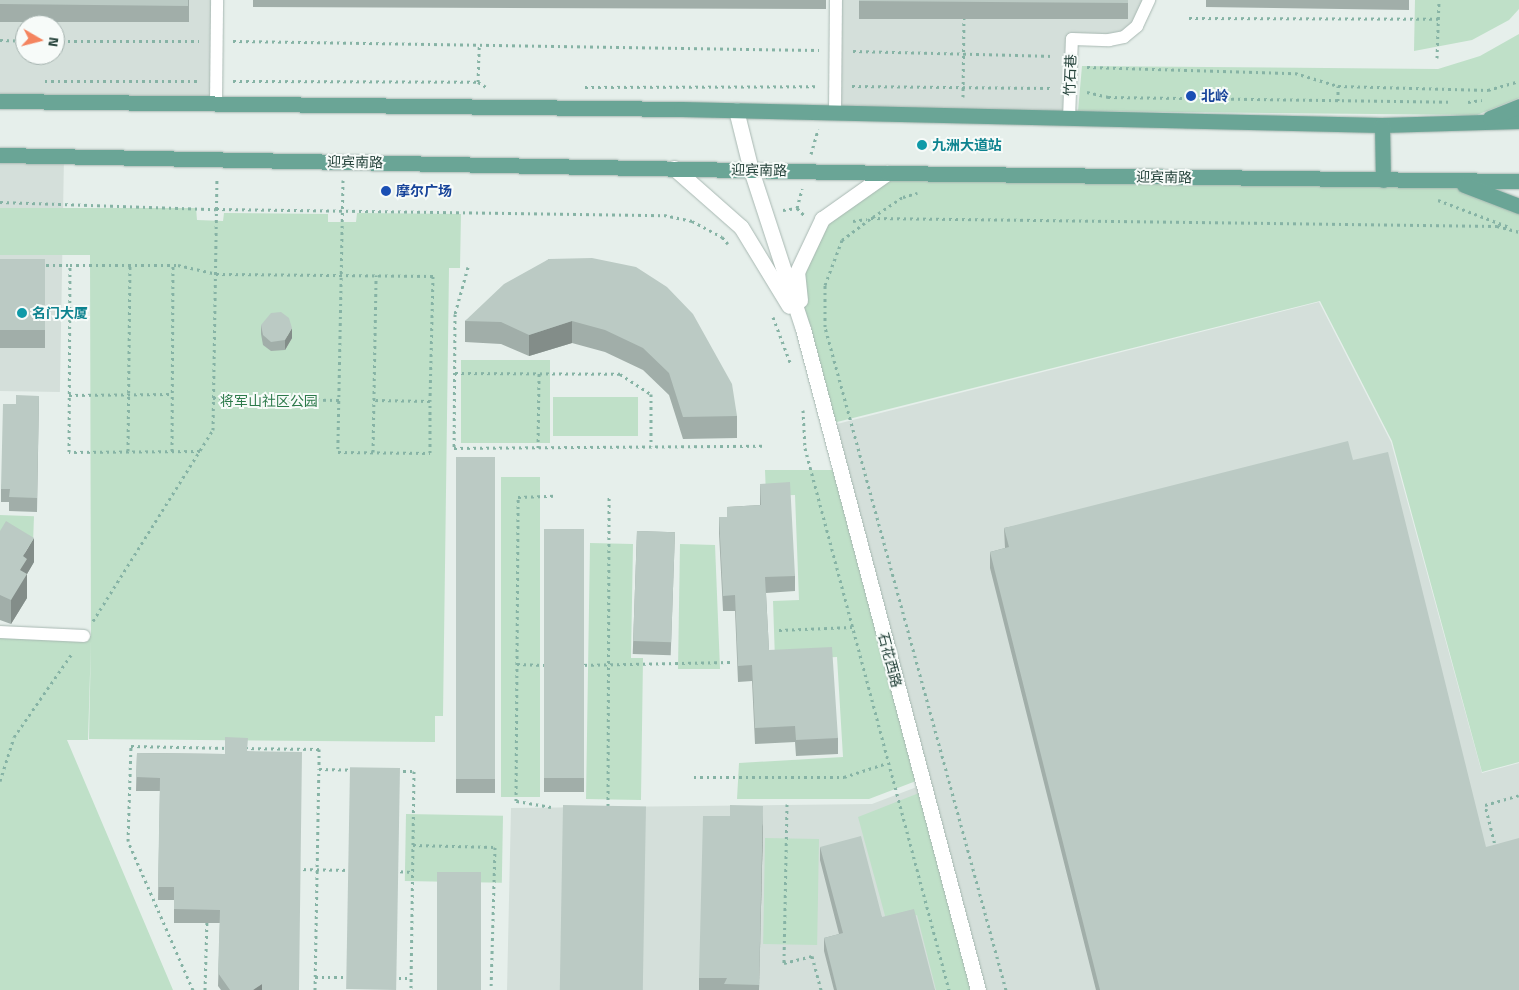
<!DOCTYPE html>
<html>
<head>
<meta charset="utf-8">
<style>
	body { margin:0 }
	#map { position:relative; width:1519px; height:990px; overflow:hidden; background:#e6efeb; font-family:"Titillium Web","Noto Sans SC",sans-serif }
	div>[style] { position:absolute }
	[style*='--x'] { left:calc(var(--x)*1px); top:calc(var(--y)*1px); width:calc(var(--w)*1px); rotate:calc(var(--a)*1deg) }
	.built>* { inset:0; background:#d4dfda; transform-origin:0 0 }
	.green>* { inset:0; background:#bfe0c8; transform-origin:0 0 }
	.path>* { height:3px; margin-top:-1.5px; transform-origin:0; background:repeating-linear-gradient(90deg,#86b3a5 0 2.5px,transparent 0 6.5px) }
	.roads { filter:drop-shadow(0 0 1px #a8b8b2) drop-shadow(0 0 1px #a8b8b2) }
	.lane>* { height:12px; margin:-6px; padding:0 6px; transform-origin:6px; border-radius:6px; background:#fff }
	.secondary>* { height:15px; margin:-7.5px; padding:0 7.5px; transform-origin:7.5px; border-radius:7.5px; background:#fff }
	.primary>* { height:15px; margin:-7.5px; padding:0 7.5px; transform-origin:7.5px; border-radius:7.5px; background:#6aa596 }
	.wall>* { inset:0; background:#a1aea9; transform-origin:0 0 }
	.shaded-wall>* { inset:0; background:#838d89 }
	.building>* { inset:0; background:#bbcac4; transform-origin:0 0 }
	.dots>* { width:14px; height:14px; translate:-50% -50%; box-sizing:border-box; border:2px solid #f7fbf9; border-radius:50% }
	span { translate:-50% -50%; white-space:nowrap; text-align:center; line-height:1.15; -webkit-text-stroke:4px #f7fbf9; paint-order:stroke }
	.street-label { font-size:14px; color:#24423a }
	.transit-label { font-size:14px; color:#164399; font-weight:700 }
	.left { translate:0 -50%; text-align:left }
	.culture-label { font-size:14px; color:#0d838f; font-weight:700 }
	.park-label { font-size:14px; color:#2d7a4b }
	.north { position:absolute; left:15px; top:15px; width:50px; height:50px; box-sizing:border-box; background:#f7fbf9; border:1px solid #a3b1ad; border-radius:50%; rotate:98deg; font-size:14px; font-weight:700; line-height:20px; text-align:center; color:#24423a }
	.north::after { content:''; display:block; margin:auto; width:18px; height:22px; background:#f4845f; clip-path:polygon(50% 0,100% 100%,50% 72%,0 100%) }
</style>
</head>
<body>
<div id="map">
	<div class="built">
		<i style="clip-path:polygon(evenodd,0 0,215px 0,214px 100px,0 98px,0 0,25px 25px,55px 25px,55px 55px,25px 55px,25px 25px)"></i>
		<i style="clip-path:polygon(837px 0,1148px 0,1124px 36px,1071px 38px,1067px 118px,836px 112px)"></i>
		<i style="left:0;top:156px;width:64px;height:235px;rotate:1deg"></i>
		<i style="clip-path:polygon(1319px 302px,1391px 442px,1482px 773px,1519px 763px,1519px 990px,982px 990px,833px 425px)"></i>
		<i style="clip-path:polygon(922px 785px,976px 990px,507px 990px,511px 808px,872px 804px)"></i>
	</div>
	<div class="green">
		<i style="clip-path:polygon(1415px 0,1519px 0,1519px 9px,1509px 20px,1472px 40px,1414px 51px)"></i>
		<i style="clip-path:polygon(1519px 34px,1519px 98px,1477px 115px,1078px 111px,1082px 66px,1438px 69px,1480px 56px)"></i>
		<i style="clip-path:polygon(888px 175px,1451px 182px,1519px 208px,1519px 762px,1482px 772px,1392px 441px,1320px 301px,829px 424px,804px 329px,799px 272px,823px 220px)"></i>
		<i style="clip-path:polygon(0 208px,196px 208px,197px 220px,223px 221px,224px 213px,328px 214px,328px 222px,356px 222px,357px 213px,461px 214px,460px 268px,449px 268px,443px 716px,435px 716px,435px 742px,89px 739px,91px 641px,88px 740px,67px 740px,173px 990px,0 990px,0 632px,91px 636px,90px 255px,0 255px)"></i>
		<i style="left:461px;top:360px;width:89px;height:83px"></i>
		<i style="left:553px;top:397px;width:85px;height:39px"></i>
		<i style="clip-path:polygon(765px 470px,833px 470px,916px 781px,869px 799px,737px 799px,739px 763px,843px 757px,837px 657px,775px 660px,773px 601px,799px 600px,795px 495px,766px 496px)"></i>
		<i style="left:501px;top:477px;width:39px;height:320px"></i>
		<i style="left:0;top:515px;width:34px;height:30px;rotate:2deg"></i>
		<i style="clip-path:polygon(590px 543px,633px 544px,631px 658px,643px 658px,641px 800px,586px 799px)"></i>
		<i style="clip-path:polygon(680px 544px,715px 545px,720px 669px,678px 669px)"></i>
		<i style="clip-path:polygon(919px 793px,972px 990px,936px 990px,917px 915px,887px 923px,858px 817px)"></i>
		<i style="left:406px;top:814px;width:97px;height:67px;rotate:1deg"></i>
		<i style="left:765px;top:838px;width:54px;height:106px;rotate:1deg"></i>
	</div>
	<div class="path">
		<i style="--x:1189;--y:18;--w:250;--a:0.2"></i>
		<i style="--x:0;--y:40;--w:25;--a:2"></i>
		<i style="--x:55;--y:41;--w:144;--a:0"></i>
		<i style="--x:233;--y:41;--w:586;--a:0.88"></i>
		<i style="--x:853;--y:51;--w:201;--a:1.4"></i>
		<i style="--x:1437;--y:58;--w:58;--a:-88"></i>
		<i style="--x:1087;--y:67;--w:208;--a:1.7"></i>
		<i style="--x:1295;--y:73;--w:45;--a:16.8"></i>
		<i style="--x:1338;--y:86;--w:150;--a:1.5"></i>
		<i style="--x:1488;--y:90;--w:32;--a:-16"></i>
		<i style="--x:45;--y:81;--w:154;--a:0"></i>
		<i style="--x:233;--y:81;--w:245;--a:0.2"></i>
		<i style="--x:478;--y:82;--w:12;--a:31"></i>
		<i style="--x:478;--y:82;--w:37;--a:-88"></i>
		<i style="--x:852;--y:86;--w:201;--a:0.6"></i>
		<i style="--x:585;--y:87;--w:233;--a:-0.2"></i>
		<i style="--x:1087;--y:92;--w:22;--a:13"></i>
		<i style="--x:1108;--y:97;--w:342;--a:0.8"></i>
		<i style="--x:963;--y:97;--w:81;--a:-89.3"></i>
		<i style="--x:1338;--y:101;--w:15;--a:-90"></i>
		<i style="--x:1468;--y:102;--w:14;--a:-8"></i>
		<i style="--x:811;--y:154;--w:26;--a:-74"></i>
		<i style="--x:343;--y:180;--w:272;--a:91.1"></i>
		<i style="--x:338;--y:452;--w:92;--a:0.6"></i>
		<i style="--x:430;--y:453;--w:52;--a:-90"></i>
		<i style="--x:1438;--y:200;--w:76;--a:20.8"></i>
		<i style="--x:0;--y:202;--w:216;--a:1.9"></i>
		<i style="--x:216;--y:209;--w:448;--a:0.8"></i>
		<i style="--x:664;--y:215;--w:29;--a:12"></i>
		<i style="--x:692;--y:221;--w:34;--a:28"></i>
		<i style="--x:722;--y:237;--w:9;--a:49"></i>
		<i style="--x:797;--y:208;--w:20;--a:-75"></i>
		<i style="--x:783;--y:210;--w:14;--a:-8"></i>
		<i style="--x:797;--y:208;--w:10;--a:45"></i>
		<i style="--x:873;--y:217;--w:36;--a:-34"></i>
		<i style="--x:903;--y:197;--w:15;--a:-16"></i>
		<i style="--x:853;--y:221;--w:14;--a:-8"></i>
		<i style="--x:40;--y:265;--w:30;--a:0"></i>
		<i style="--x:468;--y:267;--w:49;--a:105.5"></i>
		<i style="--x:455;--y:314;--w:134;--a:90.4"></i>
		<i style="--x:454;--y:448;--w:312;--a:-0.4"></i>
		<i style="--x:773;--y:317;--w:51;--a:69.4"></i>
		<i style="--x:455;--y:373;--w:165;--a:0.3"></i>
		<i style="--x:620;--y:374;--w:37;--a:33"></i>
		<i style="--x:651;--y:394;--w:52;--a:90"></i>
		<i style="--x:69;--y:395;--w:104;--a:-0.6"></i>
		<i style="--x:213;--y:398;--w:126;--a:0.9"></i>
		<i style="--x:803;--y:410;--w:38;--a:87"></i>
		<i style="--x:805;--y:448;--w:561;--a:75.12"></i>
		<i style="--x:538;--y:448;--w:75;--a:-89.2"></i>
		<i style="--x:128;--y:451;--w:186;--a:-89.4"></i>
		<i style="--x:172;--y:451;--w:186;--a:-89.7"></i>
		<i style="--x:200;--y:451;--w:131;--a:179.6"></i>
		<i style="--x:69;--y:452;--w:187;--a:-89.7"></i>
		<i style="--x:70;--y:265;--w:108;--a:0"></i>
		<i style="--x:178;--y:265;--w:39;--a:13"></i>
		<i style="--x:216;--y:274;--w:217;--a:0.5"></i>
		<i style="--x:433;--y:276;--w:125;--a:91.4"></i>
		<i style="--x:430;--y:401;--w:56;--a:-179"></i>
		<i style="--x:373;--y:452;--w:177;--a:-89"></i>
		<i style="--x:93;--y:621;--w:226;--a:-57.9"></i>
		<i style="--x:213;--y:430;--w:253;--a:-89.1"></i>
		<i style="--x:779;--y:630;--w:73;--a:-2.4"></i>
		<i style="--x:517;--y:664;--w:27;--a:2"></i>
		<i style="--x:578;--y:665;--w:152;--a:-1.1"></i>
		<i style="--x:245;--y:748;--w:74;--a:0.8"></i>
		<i style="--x:319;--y:749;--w:20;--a:90"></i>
		<i style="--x:397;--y:771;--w:17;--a:0"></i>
		<i style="--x:414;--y:771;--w:219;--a:90.8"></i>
		<i style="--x:694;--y:777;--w:150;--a:0"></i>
		<i style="--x:844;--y:777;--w:45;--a:-18"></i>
		<i style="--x:0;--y:781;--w:46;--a:-72.3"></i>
		<i style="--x:14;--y:737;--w:103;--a:-55.2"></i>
		<i style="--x:787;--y:804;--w:159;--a:91.1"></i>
		<i style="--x:784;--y:963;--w:29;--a:-14"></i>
		<i style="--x:812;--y:956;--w:35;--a:75"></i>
		<i style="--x:608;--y:806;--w:310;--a:-89.8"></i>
		<i style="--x:551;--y:807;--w:36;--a:-170"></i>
		<i style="--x:516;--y:801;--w:304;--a:-89.6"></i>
		<i style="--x:518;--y:497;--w:36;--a:-2"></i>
		<i style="--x:413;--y:845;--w:82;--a:1.4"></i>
		<i style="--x:495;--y:847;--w:143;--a:91.6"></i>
		<i style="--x:1496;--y:849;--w:45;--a:-104"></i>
		<i style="--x:1485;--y:805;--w:35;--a:-16"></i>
		<i style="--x:297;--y:869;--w:54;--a:1.1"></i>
		<i style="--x:394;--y:871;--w:19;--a:3"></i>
		<i style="--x:315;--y:977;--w:33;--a:0"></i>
		<i style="--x:392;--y:978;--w:19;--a:0"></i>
		<i style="--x:193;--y:990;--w:163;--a:-113.6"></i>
		<i style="--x:128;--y:841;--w:95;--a:-88.2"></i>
		<i style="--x:131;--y:746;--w:98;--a:1.2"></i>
		<i style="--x:205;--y:990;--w:70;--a:-88.4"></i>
		<i style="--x:315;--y:990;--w:221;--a:-89"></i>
		<i style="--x:319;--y:769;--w:49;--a:1.2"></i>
		<i style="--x:1006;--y:990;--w:687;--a:-105.27"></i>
		<i style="--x:825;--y:327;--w:42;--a:-90"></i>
		<i style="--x:825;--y:285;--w:48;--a:-69.3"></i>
		<i style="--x:842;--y:240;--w:36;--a:-37"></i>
		<i style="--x:871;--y:218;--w:626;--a:0.73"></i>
		<i style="--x:1497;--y:226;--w:23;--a:15"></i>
	</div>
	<div class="roads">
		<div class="lane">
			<i style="--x:216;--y:104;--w:104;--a:-89.4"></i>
			<i style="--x:835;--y:113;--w:113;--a:-89.5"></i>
			<i style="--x:1069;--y:119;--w:80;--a:-87.9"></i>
			<i style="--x:1072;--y:39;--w:37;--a:2"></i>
			<i style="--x:1109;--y:40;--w:15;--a:-11"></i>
			<i style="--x:1124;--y:37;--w:17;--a:-40"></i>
			<i style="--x:1137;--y:26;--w:29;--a:-65"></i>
			<i style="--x:0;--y:632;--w:84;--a:2.7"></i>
		</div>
		<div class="secondary">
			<i style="--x:736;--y:110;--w:62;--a:76"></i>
			<i style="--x:751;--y:170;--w:167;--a:71.9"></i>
			<i style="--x:803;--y:329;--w:684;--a:75.17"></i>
			<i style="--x:674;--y:168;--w:89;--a:41.4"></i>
			<i style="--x:741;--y:227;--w:92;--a:58.7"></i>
			<i style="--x:800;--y:300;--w:28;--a:-96"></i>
			<i style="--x:797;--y:272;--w:59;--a:-64.7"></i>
			<i style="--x:822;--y:219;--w:80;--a:-35.3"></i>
		</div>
		<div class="primary">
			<i style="--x:0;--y:101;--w:681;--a:0.67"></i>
			<i style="--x:681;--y:109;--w:701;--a:1.31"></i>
			<i style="--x:1382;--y:125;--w:137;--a:-1.7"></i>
			<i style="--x:1490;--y:118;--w:31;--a:-22"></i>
			<i style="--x:1382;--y:125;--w:55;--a:89"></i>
			<i style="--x:0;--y:155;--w:887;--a:1.16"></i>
			<i style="--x:887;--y:173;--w:632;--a:0.73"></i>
			<i style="--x:1464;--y:185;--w:59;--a:20.9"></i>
		</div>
	</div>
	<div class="wall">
		<i style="left:0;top:0;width:189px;height:22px"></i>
		<i style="clip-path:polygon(253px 0,826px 0,826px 9px,253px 7px)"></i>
		<i style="left:859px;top:0;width:269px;height:19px"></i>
		<i style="clip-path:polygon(1206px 0,1409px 0,1409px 10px,1206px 7px)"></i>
		<i style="left:0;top:259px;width:45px;height:89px"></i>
		<i style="clip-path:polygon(549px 259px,737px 416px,737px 438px,683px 439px,669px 395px,643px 370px,605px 352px,572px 343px,529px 356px,501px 344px,465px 342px,465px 321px)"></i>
		<i style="clip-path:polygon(261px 325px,292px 338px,285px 350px,271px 351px,263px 345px,261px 334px)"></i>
		<i style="clip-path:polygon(39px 396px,37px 512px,9px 511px,9px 502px,1px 502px,1px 489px,16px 404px)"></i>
		<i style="left:456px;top:457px;width:39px;height:336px"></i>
		<i style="clip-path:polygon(1353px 460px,1519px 990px,1096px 990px,990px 568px,990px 552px,1005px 548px,1004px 528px)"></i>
		<i style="clip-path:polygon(760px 484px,795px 576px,795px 591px,766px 593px,769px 650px,838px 738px,838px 754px,796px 756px,795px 742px,755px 744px,752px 681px,738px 682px,735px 611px,723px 611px,719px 533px,719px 517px,727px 517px,727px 507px,760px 505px)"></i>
		<i style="left:544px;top:529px;width:40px;height:263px"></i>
		<i style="clip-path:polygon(0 531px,34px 562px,27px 574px,27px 598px,11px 624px,0 620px)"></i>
		<i style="left:637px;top:531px;width:38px;height:123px;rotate:2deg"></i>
		<i style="clip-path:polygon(248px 751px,299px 990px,221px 990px,218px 986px,220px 923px,174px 923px,174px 900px,158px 900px,160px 791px,136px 791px,137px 753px,225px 754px)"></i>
		<i style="clip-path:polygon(763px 824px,759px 990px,699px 990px,699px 978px)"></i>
		<i style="clip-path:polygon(820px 847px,882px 917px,935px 990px,834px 990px,824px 951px,824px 938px,839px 934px,820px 860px)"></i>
	</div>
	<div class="shaded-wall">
		<i style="clip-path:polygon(572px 321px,572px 343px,529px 356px,529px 335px)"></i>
		<i style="clip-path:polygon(292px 328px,292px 338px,285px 350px,285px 340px)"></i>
		<i style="clip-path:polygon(34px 538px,34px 562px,27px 574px,27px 598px,11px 624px,11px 600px,20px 570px,23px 556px)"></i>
		<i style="clip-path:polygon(763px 806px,763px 824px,759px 990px)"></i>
		<i style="clip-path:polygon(262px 984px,262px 990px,253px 990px)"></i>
	</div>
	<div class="building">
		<i style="clip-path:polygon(0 0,188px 0,188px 6px,0 4px)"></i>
		<i style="clip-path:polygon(859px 0,1128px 0,1128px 3px,859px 1px)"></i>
		<i style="clip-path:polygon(592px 258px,636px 267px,667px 287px,693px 314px,732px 384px,737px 416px,683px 417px,669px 373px,643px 348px,605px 330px,572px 321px,529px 335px,501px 322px,465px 321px,504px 284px,549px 259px)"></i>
		<i style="left:0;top:259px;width:45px;height:71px"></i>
		<i style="clip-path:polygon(281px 312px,289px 318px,292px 328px,285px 340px,271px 342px,263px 335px,261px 325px,271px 313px)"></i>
		<i style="clip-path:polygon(16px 395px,39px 396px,37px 498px,9px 497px,10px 489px,1px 489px,3px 404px,16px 404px)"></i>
		<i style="clip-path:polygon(1348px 441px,1353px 460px,1388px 452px,1486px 847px,1519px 838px,1519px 990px,1100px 990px,990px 552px,1009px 547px,1004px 528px)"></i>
		<i style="left:456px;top:457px;width:39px;height:322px"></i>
		<i style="clip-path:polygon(790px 482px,795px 576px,765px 577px,769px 650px,832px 647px,838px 738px,796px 740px,795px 726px,755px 728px,752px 665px,738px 666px,735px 595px,723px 596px,719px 517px,727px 517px,727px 507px,761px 505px,760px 484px)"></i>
		<i style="clip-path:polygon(6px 521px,34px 538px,23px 556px,27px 559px,20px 570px,27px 574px,11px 600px,0 595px,0 531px)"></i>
		<i style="left:544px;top:529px;width:40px;height:249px"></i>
		<i style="left:637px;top:531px;width:38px;height:110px;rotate:2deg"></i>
		<i style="clip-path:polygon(225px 737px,248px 738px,247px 751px,302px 752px,299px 990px,262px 990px,262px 984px,253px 990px,230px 990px,218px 973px,220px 910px,174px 909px,174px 887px,158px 887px,160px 778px,136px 777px,137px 753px,225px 754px)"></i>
		<i style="left:400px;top:768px;width:222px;height:50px;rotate:91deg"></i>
		<i style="left:563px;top:805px;width:83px;height:185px;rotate:1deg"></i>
		<i style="clip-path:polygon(730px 805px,763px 806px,759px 985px,724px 984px,727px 978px,699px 978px,703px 816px,730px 816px)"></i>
		<i style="clip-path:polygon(861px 836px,882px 917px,914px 909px,935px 990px,837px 990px,824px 938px,843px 933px,820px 847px)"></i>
		<i style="left:437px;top:872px;width:44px;height:118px"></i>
	</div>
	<div class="dots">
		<i style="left:1191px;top:96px;background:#1a4fb4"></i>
		<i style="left:922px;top:145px;background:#0f9aa8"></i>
		<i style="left:386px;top:191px;background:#1a4fb4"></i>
		<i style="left:22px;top:313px;background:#0f9aa8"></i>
	</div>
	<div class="street-label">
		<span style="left:1070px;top:75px;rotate:-88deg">竹石巷</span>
		<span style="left:355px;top:162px;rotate:1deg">迎宾南路</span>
		<span style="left:759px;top:170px;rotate:1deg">迎宾南路</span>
		<span style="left:1164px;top:177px;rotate:1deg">迎宾南路</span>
		<span style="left:890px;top:660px;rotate:75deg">石花西路</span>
	</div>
	<div class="transit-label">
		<span class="left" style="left:1201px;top:96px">北岭</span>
		<span class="left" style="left:396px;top:191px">摩尔广场</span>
	</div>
	<div class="culture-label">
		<span class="left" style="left:932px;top:145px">九洲大道站</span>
		<span class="left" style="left:32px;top:313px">名门大厦</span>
	</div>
	<div class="park-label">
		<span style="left:269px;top:401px">将军山社区公园</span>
	</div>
	<div class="north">N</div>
</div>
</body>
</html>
